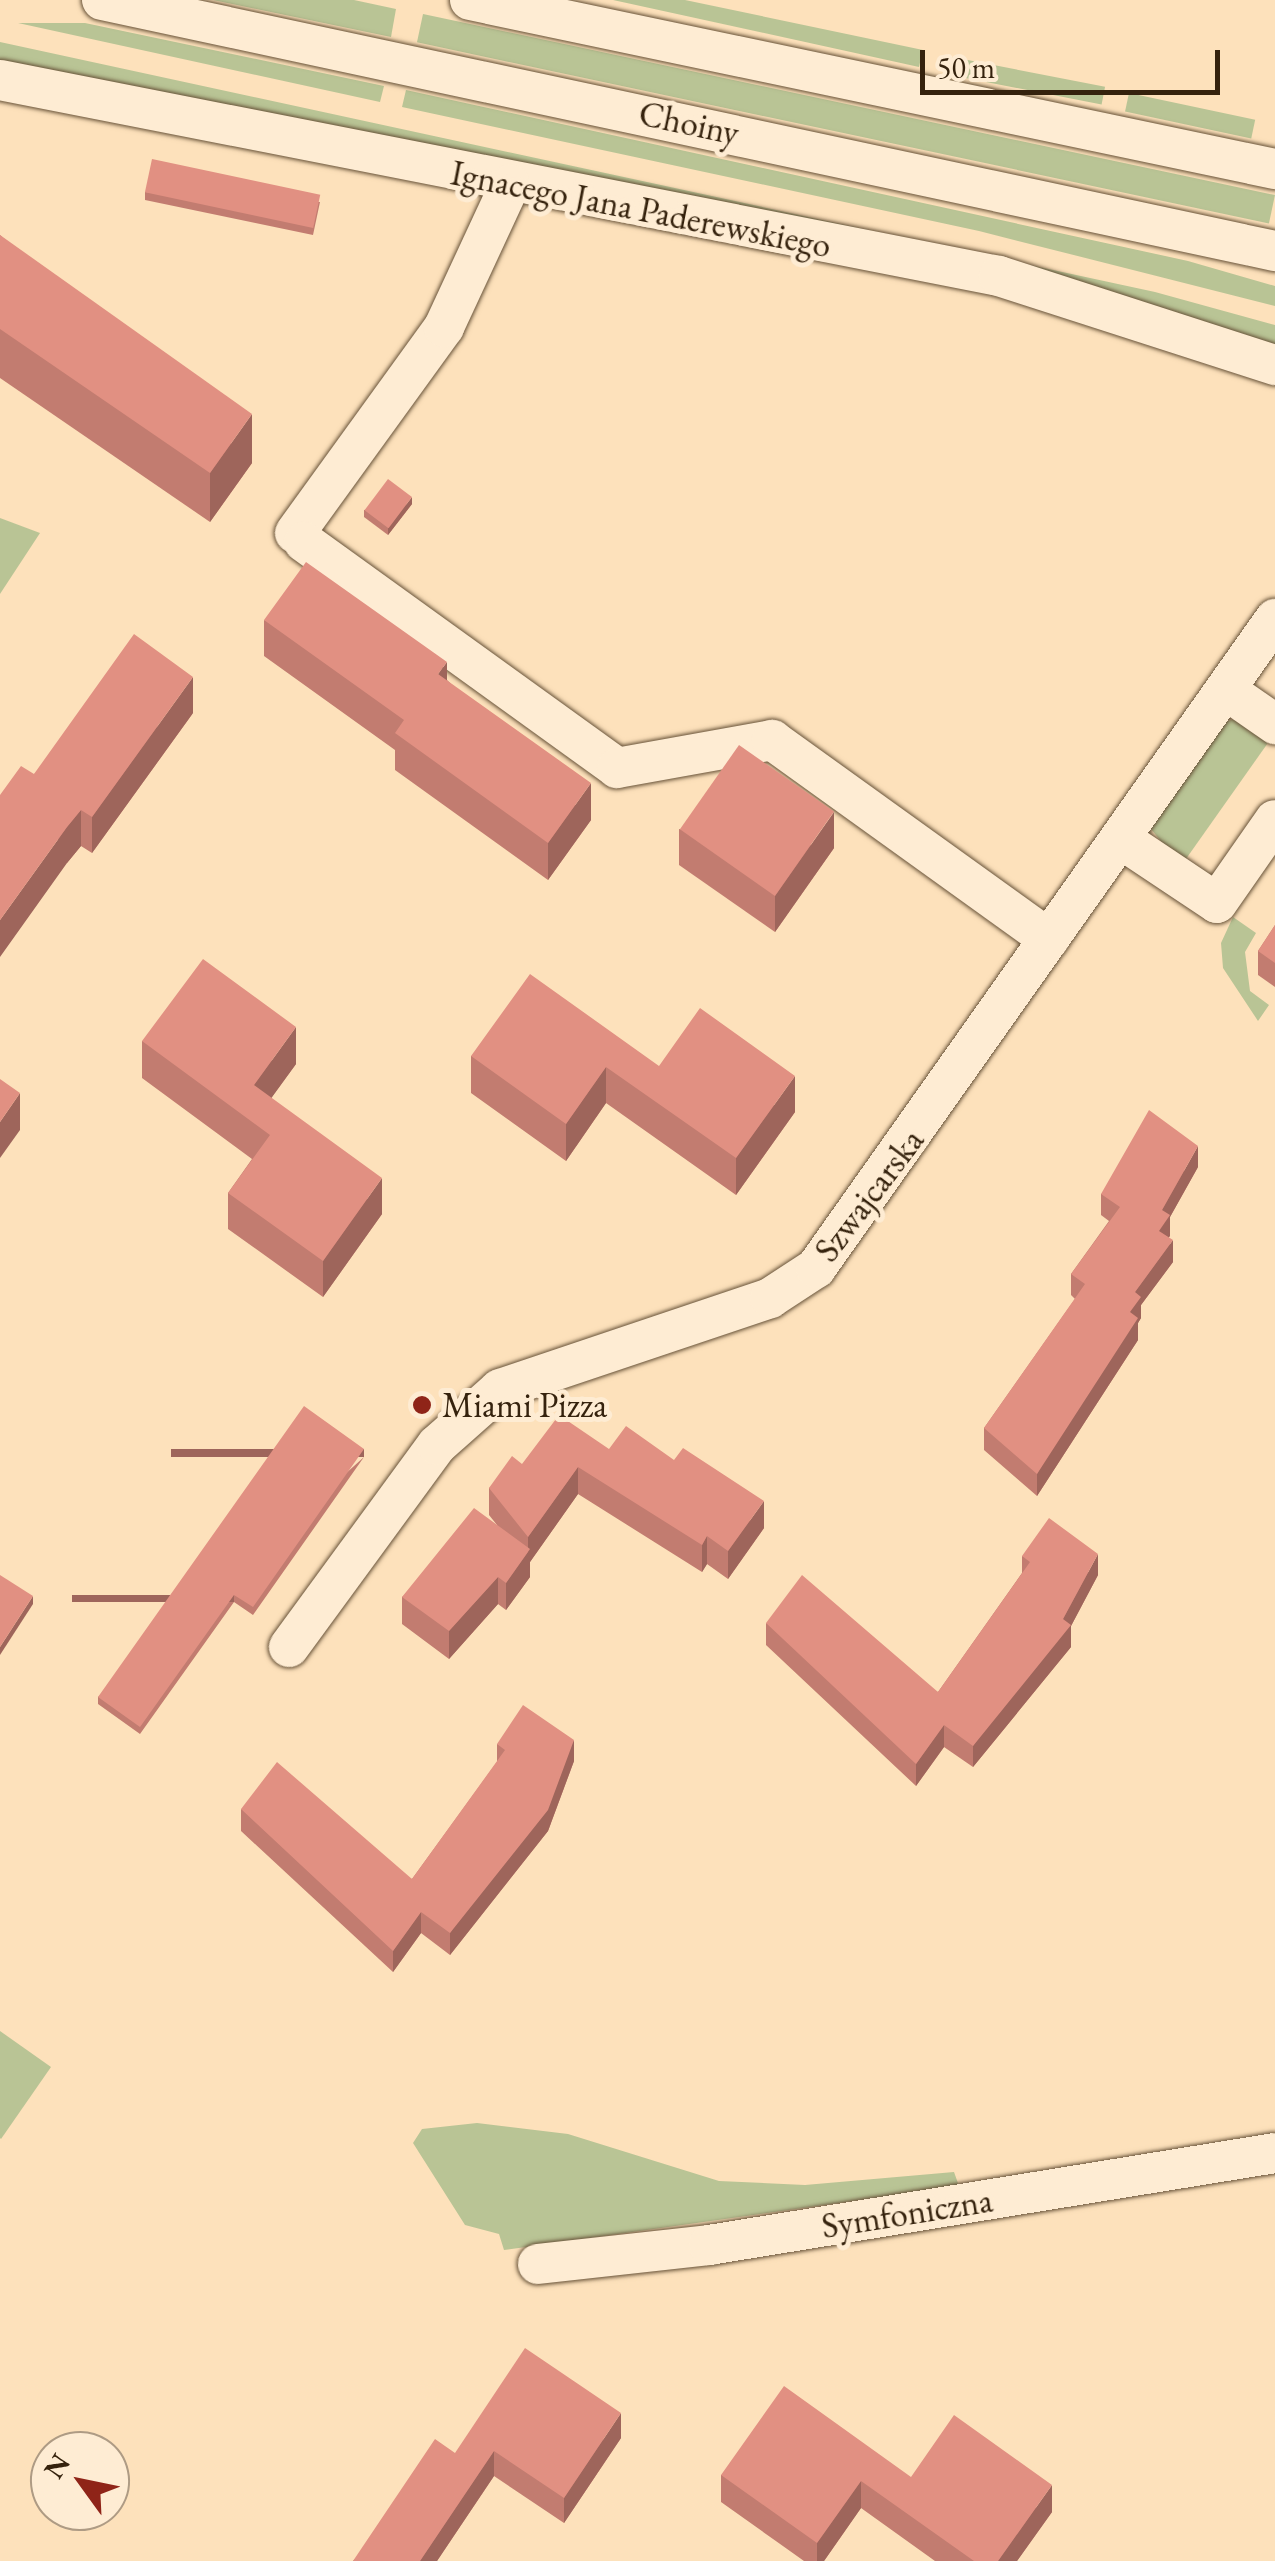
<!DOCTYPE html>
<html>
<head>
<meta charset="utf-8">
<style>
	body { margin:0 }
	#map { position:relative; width:1275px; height:2561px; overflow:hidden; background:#fde1bb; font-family:"EB Garamond",serif }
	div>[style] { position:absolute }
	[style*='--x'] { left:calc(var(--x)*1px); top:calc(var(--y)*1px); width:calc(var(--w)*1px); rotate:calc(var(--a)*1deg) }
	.green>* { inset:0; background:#b9c495; transform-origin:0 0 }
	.roads { filter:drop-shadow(0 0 2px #675238) drop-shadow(0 0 2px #675238) }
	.minor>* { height:40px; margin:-20px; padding:0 20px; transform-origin:20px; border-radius:20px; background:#feecd3 }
	.wall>* { inset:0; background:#c27c70 }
	.shaded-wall>* { inset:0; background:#9e655b; transform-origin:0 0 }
	.building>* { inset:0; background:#e19082; transform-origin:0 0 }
	.dots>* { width:28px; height:28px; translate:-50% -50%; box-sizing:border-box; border:5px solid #feecd3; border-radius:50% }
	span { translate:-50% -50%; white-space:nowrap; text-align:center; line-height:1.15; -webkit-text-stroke:10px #feecd3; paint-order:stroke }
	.street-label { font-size:35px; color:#35220d }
	.poi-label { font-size:35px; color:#35220d }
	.left { translate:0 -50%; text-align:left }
	.north { position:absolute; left:30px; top:2431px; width:100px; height:100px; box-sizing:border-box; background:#feecd3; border:2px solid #ae9b84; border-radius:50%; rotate:303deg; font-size:28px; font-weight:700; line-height:40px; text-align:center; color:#35220d }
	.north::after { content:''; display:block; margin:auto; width:35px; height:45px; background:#8f2418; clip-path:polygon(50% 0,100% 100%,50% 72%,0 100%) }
	.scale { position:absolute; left:920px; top:50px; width:300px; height:45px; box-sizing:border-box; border:5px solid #35220d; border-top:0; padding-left:12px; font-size:30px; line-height:35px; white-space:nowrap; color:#35220d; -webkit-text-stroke:8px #feecd3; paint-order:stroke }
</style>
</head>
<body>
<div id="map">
	<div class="green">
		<i style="clip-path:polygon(213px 0,354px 0,396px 9px,391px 37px)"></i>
		<i style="clip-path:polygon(613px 0,685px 0,923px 50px,919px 67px)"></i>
		<i style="left:423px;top:14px;width:871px;height:29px;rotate:12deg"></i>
		<i style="clip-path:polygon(18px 23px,85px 23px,384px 86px,380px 102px)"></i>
		<i style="clip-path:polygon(0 42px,1155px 292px,1275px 325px,1275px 349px,1075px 282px,0 61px)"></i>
		<i style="left:947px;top:56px;width:161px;height:18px;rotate:11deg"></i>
		<i style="clip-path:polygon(406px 90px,1188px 261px,1275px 286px,1275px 306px,979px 231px,402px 107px)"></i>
		<i style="left:1129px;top:93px;width:129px;height:19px;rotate:12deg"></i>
		<i style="clip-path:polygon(0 518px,40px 533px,0 594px)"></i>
		<i style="clip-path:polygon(1237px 719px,1270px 740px,1181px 866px,1151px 829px,1221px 722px)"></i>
		<i style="clip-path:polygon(1233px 917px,1256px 933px,1245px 952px,1250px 991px,1269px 1005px,1258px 1021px,1223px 968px,1221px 943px)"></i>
		<i style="clip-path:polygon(0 2031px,51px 2067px,1px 2139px,0 2138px)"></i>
		<i style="clip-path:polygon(477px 2123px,568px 2134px,719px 2181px,805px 2185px,954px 2172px,959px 2186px,504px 2250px,499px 2234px,465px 2225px,413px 2143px,422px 2129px)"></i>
	</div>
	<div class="roads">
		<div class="minor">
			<i style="--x:102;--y:0;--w:1200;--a:12.08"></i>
			<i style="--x:470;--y:0;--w:823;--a:11.86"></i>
			<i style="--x:0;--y:80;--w:1018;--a:11.1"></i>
			<i style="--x:999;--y:276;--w:290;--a:17.9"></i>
			<i style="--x:295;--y:533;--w:254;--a:-54.1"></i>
			<i style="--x:444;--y:327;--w:157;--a:-65.1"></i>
			<i style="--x:304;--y:542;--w:386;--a:35.8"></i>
			<i style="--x:617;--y:768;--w:158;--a:-10.2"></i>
			<i style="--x:772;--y:740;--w:341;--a:35.7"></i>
			<i style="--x:1226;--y:690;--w:60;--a:34.8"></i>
			<i style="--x:1121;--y:839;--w:115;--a:33.7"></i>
			<i style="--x:1217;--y:903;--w:101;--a:-55.1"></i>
			<i style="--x:289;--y:1647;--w:250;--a:-53.8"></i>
			<i style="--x:437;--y:1445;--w:84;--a:-41.6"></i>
			<i style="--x:500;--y:1389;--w:285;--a:-18.6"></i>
			<i style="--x:770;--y:1298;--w:55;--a:-33.1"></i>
			<i style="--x:816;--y:1268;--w:795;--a:-54.73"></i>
			<i style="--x:538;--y:2264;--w:172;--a:-6.3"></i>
			<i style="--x:709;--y:2245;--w:573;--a:-9.23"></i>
		</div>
	</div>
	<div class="wall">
		<i style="clip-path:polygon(145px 192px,320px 202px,313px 235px,145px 200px)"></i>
		<i style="clip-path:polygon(0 235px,252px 463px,210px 522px,0 378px)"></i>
		<i style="clip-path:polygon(412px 504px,388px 535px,364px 517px,364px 510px)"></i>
		<i style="clip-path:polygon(264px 620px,447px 680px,591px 820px,548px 880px,395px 770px,395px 750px,264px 656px)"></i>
		<i style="clip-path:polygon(193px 713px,92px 853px,81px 846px,67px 863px,34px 774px)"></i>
		<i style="clip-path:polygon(679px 829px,834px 848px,775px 932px,679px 865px)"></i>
		<i style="clip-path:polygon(1275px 925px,1275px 987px,1258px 975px,1258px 951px)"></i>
		<i style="clip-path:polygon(142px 1041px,296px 1064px,271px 1098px,382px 1214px,323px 1297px,228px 1229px,228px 1193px,252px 1159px,142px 1078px)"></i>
		<i style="clip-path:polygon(471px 1056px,659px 1066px,795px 1112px,736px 1195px,606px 1103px,566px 1161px,471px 1093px)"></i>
		<i style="clip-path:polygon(1198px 1167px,1170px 1217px,1169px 1238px,1173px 1262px,1141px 1305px,1141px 1318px,1138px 1323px,1138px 1340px,1037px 1496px,984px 1450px,984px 1428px,1075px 1299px,1071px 1295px,1071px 1274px,1109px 1221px,1101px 1215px,1101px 1194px)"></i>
		<i style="clip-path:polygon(609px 1449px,764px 1528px,728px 1579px,707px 1564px,702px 1572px,578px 1494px,530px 1562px,530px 1577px,506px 1610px,498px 1604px,449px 1659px,402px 1624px,402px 1597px,497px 1525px,489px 1515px,489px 1488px,522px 1464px)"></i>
		<i style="clip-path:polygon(364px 1457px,253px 1615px,234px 1602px,140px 1734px,98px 1704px,98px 1697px)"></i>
		<i style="clip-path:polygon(1022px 1556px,1098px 1575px,1071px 1626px,1071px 1647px,973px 1767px,944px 1747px,916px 1786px,766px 1645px,766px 1623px,938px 1692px,1022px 1573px)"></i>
		<i style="clip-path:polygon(497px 1744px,574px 1761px,548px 1831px,450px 1955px,421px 1933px,393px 1972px,241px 1831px,241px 1809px,412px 1879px,497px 1762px)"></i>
		<i style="clip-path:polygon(621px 2438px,564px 2523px,494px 2476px,437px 2561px,353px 2561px,455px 2453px)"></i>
		<i style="clip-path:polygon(721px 2475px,911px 2477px,1052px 2512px,1017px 2561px,935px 2561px,861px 2508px,824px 2561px,804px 2561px,721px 2502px)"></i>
	</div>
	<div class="shaded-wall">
		<i style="clip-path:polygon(252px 414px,252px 463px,210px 522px,210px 473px)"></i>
		<i style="clip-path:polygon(412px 497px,412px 504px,388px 535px,388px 528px)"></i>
		<i style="clip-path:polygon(447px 662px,447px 699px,438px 674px)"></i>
		<i style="clip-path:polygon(193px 677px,193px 713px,92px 853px,92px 817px)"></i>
		<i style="clip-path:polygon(591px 783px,591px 820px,548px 880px,548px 843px)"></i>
		<i style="clip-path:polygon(81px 810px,81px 846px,67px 863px,0 957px,0 920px,67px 827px)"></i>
		<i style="clip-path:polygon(834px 812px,834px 848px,775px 932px,775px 896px)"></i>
		<i style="clip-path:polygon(296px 1027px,296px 1064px,254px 1122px,254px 1085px)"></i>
		<i style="clip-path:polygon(606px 1067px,606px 1103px,566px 1161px,566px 1124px)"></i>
		<i style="clip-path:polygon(795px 1076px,795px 1112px,736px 1195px,736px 1158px)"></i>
		<i style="clip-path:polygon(20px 1093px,20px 1130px,0 1158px,0 1122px)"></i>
		<i style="clip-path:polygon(1198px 1146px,1198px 1167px,1170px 1217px,1170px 1236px,1159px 1252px,1159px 1231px,1162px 1210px)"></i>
		<i style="clip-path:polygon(382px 1178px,382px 1214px,323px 1297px,323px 1261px)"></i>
		<i style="clip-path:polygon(1173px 1240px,1173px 1262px,1141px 1305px,1141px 1318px,1138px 1323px,1138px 1340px,1037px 1496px,1037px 1474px,1130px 1312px,1135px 1292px)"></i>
		<i style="left:364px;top:1449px;width:8px;height:193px;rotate:90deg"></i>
		<i style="clip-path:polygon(578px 1467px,578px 1494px,530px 1562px,530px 1577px,506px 1610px,506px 1583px,528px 1552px,528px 1537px)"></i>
		<i style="clip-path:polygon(764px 1501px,764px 1528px,728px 1579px,728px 1551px)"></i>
		<i style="clip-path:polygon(707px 1536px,707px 1564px,702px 1572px,702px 1545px)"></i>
		<i style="clip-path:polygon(1098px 1554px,1098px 1575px,1071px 1626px,1071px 1647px,973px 1767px,973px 1746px,1063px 1619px)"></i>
		<i style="clip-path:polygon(498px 1577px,498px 1604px,449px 1659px,449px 1631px)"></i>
		<i style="left:234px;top:1595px;width:7px;height:162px;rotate:90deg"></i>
		<i style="clip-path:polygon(33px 1596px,33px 1604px,0 1655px,0 1647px)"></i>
		<i style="clip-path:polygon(944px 1725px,944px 1747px,916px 1786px,916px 1764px)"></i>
		<i style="clip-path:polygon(574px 1740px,574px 1761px,548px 1831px,450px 1955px,450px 1933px)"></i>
		<i style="clip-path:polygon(421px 1912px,421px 1933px,393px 1972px,393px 1951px)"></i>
		<i style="clip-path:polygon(621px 2413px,621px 2438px,564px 2523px,564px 2498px)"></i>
		<i style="clip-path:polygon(494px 2451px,494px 2476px,437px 2561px,420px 2561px)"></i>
		<i style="clip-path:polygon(861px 2481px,861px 2508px,824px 2561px,817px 2561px,817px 2543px)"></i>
		<i style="clip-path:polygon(1052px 2485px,1052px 2512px,1017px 2561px,998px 2561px)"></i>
	</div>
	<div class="building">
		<i style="left:152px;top:159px;width:172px;height:34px;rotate:12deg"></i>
		<i style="clip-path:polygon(0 235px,252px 414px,210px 473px,0 329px)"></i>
		<i style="left:388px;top:479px;width:30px;height:39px;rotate:37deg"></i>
		<i style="clip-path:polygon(306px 562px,447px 662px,438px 674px,591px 783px,548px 843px,395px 733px,404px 720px,264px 620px)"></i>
		<i style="clip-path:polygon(134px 634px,193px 677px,92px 817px,81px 810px,67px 827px,0 920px,0 795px,21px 766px,34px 774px)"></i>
		<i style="left:739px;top:745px;width:116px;height:103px;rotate:35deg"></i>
		<i style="clip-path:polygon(1275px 925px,1275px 963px,1258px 951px)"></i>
		<i style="clip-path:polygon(203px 959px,296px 1027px,254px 1085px,382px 1178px,323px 1261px,228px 1193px,270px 1135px,142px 1041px)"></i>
		<i style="clip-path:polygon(530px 974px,659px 1066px,700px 1008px,795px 1076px,736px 1158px,606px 1067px,566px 1124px,471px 1056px)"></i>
		<i style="clip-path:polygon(0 1079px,20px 1093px,0 1122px)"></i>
		<i style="clip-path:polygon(1149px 1110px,1198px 1146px,1162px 1210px,1170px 1215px,1159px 1231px,1173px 1240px,1135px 1292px,1141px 1297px,1130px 1312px,1138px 1318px,1037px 1474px,984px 1428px,1085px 1284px,1071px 1274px,1120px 1207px,1101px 1194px)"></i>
		<i style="clip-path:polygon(304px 1406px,364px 1449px,253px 1607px,234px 1595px,140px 1727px,98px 1697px)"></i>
		<i style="clip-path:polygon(559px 1415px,609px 1449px,626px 1426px,674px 1460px,683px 1448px,764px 1501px,728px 1551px,707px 1536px,702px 1545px,578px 1467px,528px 1537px,489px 1488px,512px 1456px,522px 1464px)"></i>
		<i style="clip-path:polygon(474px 1508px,530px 1549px,506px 1583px,498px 1577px,449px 1631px,402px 1597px)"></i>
		<i style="clip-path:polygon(1049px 1518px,1098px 1554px,1063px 1619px,1071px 1625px,973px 1746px,944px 1725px,916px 1764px,766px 1623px,802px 1575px,938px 1692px,1030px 1562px,1022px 1556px)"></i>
		<i style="clip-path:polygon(0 1575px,33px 1596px,0 1647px)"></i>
		<i style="clip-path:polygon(523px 1705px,574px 1740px,548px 1810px,450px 1933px,421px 1912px,393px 1951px,241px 1809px,277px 1762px,412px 1879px,505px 1750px,497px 1744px)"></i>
		<i style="clip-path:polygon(525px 2348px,621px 2413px,564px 2498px,494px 2451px,420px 2561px,353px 2561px,435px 2439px,455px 2453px)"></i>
		<i style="clip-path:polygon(784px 2386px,911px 2477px,954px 2415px,1052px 2485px,998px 2561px,974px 2561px,861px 2481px,817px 2543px,721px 2475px)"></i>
	</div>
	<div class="dots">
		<i style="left:422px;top:1405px;background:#8f2418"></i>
	</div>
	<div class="street-label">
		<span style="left:689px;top:123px;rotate:12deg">Choiny</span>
		<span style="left:641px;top:209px;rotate:11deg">Ignacego Jana Paderewskiego</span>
		<span style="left:869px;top:1195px;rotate:-53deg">Szwajcarska</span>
		<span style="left:907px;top:2213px;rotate:-9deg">Symfoniczna</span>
	</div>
	<div class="poi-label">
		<span class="left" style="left:442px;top:1405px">Miami Pizza</span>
	</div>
	<div class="north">N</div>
	<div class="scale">50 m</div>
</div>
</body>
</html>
